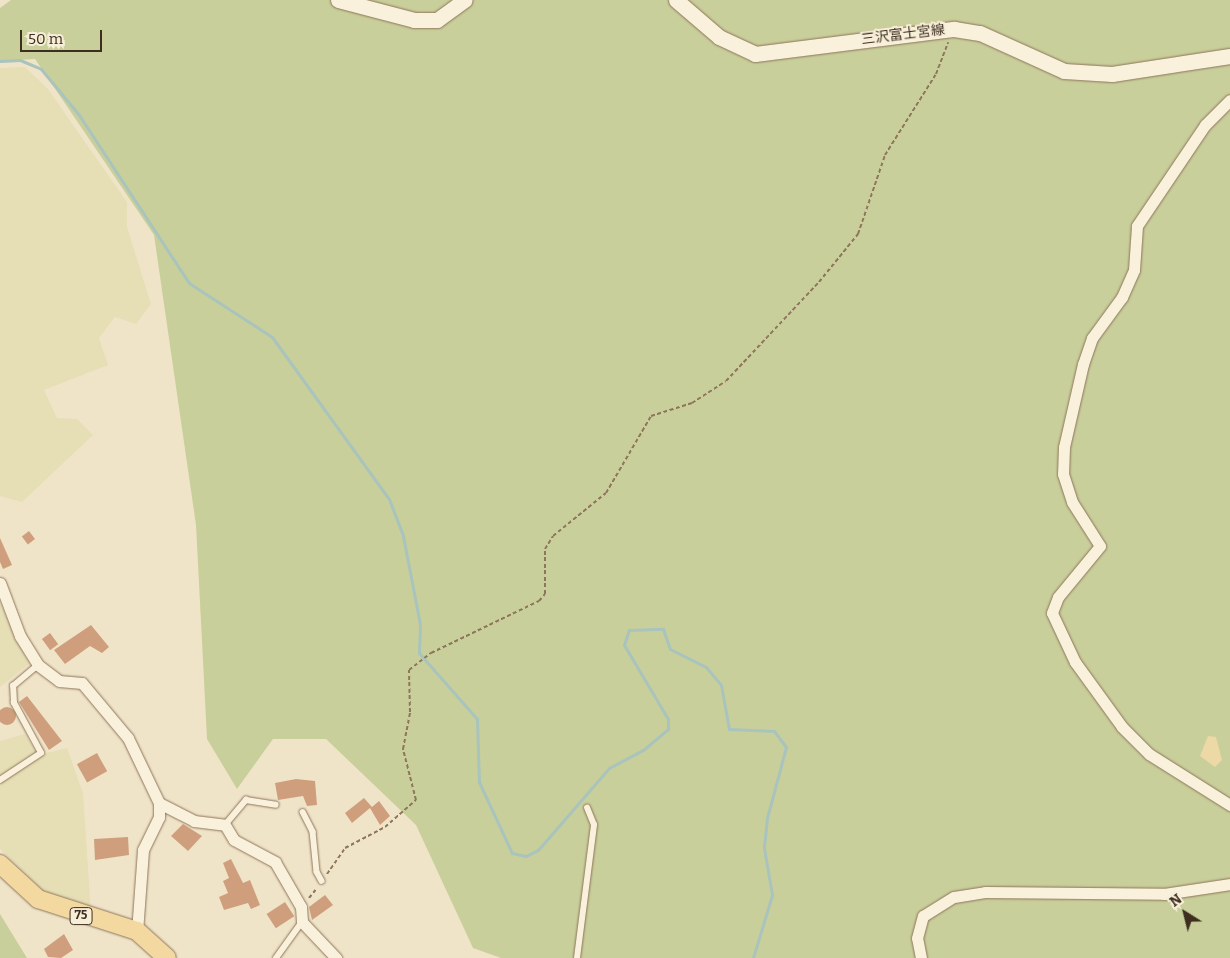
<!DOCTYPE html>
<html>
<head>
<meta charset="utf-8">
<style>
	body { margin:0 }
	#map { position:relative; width:1230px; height:958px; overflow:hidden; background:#f0e4c8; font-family:Bitter,"Noto Sans JP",serif }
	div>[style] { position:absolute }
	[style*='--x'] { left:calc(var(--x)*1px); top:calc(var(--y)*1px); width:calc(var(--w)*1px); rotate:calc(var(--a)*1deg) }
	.farmland>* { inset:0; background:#e6deb5 }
	.green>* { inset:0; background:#c9cf9b }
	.sand>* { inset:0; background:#ecd9a5 }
	.stream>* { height:3px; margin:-1.5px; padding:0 1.5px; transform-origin:1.5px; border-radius:1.5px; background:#a9c4bc }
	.building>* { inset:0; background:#cf9f7d; transform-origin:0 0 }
	.round { border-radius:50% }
	.path>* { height:2px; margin-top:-1px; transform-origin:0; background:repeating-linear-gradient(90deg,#8d765c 0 4px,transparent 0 6.5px) }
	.roads { filter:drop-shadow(0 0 1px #8d765c) drop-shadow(0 0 1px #8d765c) }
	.service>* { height:5.5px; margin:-2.75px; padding:0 2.75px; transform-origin:2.75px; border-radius:2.75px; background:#faf1dc }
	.minor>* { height:11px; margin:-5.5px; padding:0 5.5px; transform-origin:5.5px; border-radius:5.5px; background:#faf1dc }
	.secondary>* { height:15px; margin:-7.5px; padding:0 7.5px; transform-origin:7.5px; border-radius:7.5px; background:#faf1dc }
	.primary>* { height:18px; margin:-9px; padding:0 9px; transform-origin:9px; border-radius:9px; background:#f3d9a0 }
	span { translate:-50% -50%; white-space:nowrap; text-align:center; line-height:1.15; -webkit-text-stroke:4px #f7eed8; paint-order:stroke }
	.shield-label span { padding:1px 4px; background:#f7eed8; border:1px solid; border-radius:4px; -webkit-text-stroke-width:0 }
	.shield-label { font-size:12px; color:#3d2e20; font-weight:700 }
	.street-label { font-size:14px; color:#3d2e20 }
	.north { position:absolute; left:1160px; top:888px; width:50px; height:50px; -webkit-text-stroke:4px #f7eed8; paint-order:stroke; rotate:324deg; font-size:14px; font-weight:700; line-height:20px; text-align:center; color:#3d2e20 }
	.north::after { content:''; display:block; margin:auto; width:18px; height:22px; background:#3d2e20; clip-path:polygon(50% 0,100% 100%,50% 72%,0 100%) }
	.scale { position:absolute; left:20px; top:30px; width:82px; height:22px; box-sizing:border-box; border:2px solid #3d2e20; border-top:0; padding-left:6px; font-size:15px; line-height:18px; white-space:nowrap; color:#3d2e20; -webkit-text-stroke:4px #f7eed8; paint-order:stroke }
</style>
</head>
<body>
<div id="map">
	<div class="farmland">
		<i style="clip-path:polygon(25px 67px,48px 89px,127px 202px,127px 227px,151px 304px,136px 324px,115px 317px,99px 338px,108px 365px,44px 390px,57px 418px,77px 419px,93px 435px,22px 502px,0 496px,0 68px)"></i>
		<i style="clip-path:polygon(0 603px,30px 663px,0 687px)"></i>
		<i style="clip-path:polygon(25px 734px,38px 755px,67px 748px,83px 793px,91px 913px,48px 896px,0 849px,0 741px)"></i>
	</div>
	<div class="green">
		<i style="clip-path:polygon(11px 0,1230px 0,1230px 958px,501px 958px,473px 948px,416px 825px,326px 739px,273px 739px,237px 789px,207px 739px,196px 525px,154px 235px,35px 59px,0 61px,0 8px)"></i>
		<i style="clip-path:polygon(0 914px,27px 958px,0 958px)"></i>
	</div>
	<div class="sand">
		<i style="clip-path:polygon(1208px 736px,1216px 737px,1222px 760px,1215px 767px,1200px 756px)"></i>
	</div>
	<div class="stream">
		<i style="--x:0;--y:61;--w:20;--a:-3"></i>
		<i style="--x:20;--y:60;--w:23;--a:23"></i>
		<i style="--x:41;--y:69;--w:60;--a:50.4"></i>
		<i style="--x:79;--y:115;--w:201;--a:56.8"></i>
		<i style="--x:189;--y:283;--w:99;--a:33"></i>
		<i style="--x:272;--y:337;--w:200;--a:54.2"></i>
		<i style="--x:389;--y:499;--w:40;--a:69"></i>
		<i style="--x:403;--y:536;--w:90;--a:79.1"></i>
		<i style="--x:420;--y:624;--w:29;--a:92"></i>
		<i style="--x:419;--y:653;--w:88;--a:48.7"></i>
		<i style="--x:477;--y:719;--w:63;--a:88.2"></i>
		<i style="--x:479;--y:782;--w:78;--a:65.1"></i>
		<i style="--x:512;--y:853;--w:14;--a:12"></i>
		<i style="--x:526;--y:856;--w:13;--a:-27"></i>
		<i style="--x:538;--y:850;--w:108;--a:-49.1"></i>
		<i style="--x:609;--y:768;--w:38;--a:-28"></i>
		<i style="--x:643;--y:750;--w:33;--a:-40"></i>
		<i style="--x:668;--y:729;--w:10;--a:-90"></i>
		<i style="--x:668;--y:719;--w:86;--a:-120.7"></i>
		<i style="--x:624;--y:645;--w:16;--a:-72"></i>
		<i style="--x:629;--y:630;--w:34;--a:-2"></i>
		<i style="--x:663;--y:629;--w:21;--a:71"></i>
		<i style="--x:670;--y:649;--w:40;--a:26.6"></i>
		<i style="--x:706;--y:667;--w:23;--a:50"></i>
		<i style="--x:721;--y:685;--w:45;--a:79.7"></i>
		<i style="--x:729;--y:729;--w:45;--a:2.5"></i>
		<i style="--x:774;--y:731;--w:20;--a:53"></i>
		<i style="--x:786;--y:747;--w:73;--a:105"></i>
		<i style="--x:767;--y:818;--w:30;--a:96"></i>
		<i style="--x:764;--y:848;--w:48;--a:80.3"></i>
		<i style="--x:772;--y:895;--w:66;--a:106.8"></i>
	</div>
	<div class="building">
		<i style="left:29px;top:531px;width:10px;height:9px;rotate:53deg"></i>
		<i style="clip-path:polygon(0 538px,12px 565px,3px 569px,0 562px)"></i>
		<i style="clip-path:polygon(91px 625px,109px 647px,102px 653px,90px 646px,65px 664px,54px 650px)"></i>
		<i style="left:50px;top:633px;width:14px;height:10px;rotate:54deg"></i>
		<i style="clip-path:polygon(27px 696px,62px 741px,49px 750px,19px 702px)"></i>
		<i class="round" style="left:-2px;top:707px;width:18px;height:18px"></i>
		<i style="left:97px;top:753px;width:21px;height:23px;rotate:61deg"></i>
		<i style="clip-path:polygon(296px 779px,315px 781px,317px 805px,307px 806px,303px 796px,278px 800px,275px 783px)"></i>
		<i style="clip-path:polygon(364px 798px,372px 807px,379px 801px,390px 816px,380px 825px,370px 808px,352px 823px,345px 813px)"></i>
		<i style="clip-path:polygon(183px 824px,202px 836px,188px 851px,171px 836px)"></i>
		<i style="clip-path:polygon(128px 837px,129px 855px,95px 860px,94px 839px)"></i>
		<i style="clip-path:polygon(231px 859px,243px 883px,250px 880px,260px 905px,251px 909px,248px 903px,224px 910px,219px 897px,228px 893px,223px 881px,229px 878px,223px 863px)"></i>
		<i style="clip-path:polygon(325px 895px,333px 905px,312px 920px,309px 907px)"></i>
		<i style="left:285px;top:902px;width:17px;height:22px;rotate:57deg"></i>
		<i style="clip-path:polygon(64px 934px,73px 950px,61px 958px,48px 957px,44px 949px)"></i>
	</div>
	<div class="path">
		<i style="--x:327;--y:874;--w:32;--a:-55"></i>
		<i style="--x:345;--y:848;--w:45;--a:-27.7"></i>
		<i style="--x:385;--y:827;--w:41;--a:-41.1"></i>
		<i style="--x:416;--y:800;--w:53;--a:-104.3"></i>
		<i style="--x:403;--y:749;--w:38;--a:-79"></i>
		<i style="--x:410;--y:712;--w:42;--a:-91.4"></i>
		<i style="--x:409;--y:670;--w:28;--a:-38"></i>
		<i style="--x:431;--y:653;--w:120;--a:-25.7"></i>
		<i style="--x:539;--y:601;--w:9;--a:-49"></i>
		<i style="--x:545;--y:594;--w:45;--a:-90"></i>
		<i style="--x:545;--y:549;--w:15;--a:-58"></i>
		<i style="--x:553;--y:536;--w:68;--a:-39.1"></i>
		<i style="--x:606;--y:493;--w:89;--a:-59.7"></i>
		<i style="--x:651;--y:416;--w:43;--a:-17.6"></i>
		<i style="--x:692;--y:403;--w:40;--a:-32.9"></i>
		<i style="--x:726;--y:381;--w:136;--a:-46.8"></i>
		<i style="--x:819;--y:282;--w:62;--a:-50.9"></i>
		<i style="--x:858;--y:234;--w:83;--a:-71.1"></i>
		<i style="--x:885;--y:155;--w:96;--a:-57.8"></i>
		<i style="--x:936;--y:74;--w:34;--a:-69"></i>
		<i style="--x:309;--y:898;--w:13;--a:-51"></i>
	</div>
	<div class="roads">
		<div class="service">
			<i style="--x:0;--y:780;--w:49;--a:-33.4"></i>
			<i style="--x:41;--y:753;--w:57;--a:-118.4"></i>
			<i style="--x:14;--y:703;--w:17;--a:-93"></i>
			<i style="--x:13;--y:686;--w:33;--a:-40"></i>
			<i style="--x:303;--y:812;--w:22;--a:63"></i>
			<i style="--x:313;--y:832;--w:40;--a:84.3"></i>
			<i style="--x:317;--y:872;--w:10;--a:61"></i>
			<i style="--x:225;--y:825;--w:33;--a:-50"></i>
			<i style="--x:246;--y:800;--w:30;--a:9"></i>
			<i style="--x:276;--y:958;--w:44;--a:-54.2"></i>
			<i style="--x:577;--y:958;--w:134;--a:-82.7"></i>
			<i style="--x:594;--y:825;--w:18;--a:-112"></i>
		</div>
		<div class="minor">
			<i style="--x:1230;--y:100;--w:35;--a:135"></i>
			<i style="--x:1205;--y:125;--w:122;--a:124"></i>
			<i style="--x:1137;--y:226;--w:44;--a:93.9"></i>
			<i style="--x:1134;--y:270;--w:30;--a:114"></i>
			<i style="--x:1122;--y:297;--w:51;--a:126.2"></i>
			<i style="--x:1092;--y:338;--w:28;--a:109"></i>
			<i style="--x:1083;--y:364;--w:85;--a:102.9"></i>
			<i style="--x:1064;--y:447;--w:27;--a:92"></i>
			<i style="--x:1063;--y:474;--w:29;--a:72"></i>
			<i style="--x:1072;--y:502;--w:52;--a:57.5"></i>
			<i style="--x:1100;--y:546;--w:66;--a:129.5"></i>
			<i style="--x:1058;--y:597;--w:17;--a:111"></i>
			<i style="--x:1052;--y:613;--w:54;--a:64.9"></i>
			<i style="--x:1075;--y:662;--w:80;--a:54.1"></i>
			<i style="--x:1122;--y:727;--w:38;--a:45"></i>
			<i style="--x:1149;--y:754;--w:96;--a:32.2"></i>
			<i style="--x:0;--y:583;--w:57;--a:69.3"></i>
			<i style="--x:20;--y:636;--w:34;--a:58"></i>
			<i style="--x:38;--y:665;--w:26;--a:37"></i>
			<i style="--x:59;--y:681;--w:23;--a:5"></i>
			<i style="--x:82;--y:683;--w:72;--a:50.1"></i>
			<i style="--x:128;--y:738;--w:72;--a:64.5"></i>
			<i style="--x:159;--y:803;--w:14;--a:90"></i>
			<i style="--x:159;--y:817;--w:37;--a:116"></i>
			<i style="--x:143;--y:850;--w:81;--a:94.2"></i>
			<i style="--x:159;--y:803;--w:39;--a:27"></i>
			<i style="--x:194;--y:821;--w:31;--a:7"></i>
			<i style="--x:225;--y:825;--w:17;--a:59"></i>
			<i style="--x:234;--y:840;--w:47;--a:28.2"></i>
			<i style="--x:275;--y:862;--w:52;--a:60"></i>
			<i style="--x:301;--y:907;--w:15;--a:86"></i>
			<i style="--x:302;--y:922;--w:50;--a:46.6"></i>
			<i style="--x:921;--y:958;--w:20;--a:-101"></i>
			<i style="--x:917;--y:938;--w:23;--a:-75"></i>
			<i style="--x:923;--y:916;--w:36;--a:-32"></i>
			<i style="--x:954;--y:897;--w:31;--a:-9"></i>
			<i style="--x:985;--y:892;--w:179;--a:0.6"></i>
			<i style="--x:1164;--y:894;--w:67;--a:-8.6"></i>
		</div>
		<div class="secondary">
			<i style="--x:338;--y:0;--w:79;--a:14.7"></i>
			<i style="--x:414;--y:20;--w:23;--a:0"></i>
			<i style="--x:437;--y:20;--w:34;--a:-36"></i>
			<i style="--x:676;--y:0;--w:57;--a:40.7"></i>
			<i style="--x:719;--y:37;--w:40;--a:25"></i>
			<i style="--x:755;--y:54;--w:201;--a:-7.2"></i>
			<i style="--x:954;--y:29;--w:26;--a:9"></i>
			<i style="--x:980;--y:33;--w:92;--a:24.3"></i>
			<i style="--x:1064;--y:71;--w:48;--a:3.6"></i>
			<i style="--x:1112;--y:74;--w:119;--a:-8.7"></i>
		</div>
		<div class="primary">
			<i style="--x:0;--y:864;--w:52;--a:42.6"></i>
			<i style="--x:38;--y:899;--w:104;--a:17.9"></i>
			<i style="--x:137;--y:931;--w:40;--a:42"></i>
		</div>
	</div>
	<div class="shield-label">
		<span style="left:81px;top:916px">75</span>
	</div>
	<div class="street-label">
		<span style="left:903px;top:35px;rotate:-7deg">三沢富士宮線</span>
	</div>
	<div class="north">N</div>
	<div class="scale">50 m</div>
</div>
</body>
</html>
